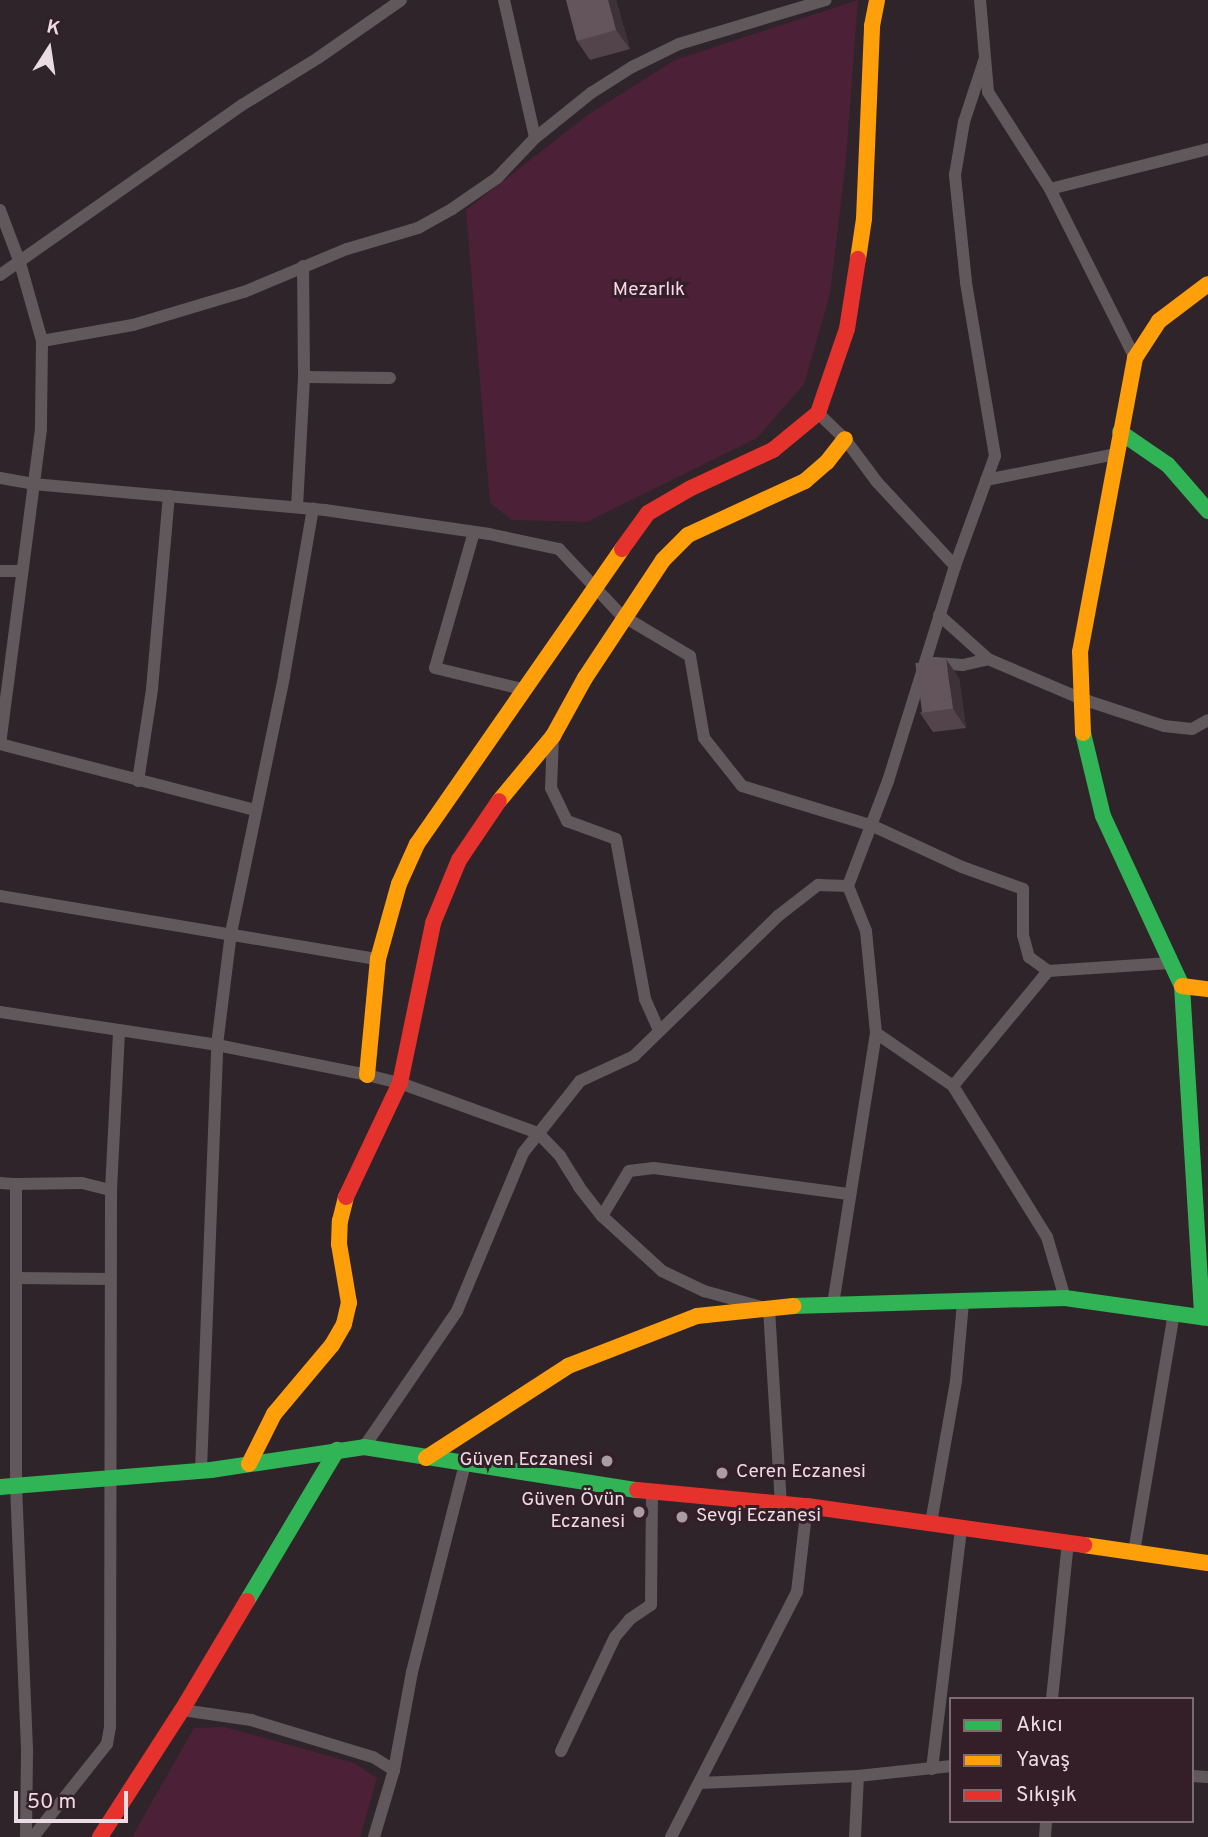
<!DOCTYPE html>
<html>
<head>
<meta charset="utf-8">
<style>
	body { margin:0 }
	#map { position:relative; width:1208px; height:1837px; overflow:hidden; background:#2f2429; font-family:Overpass,sans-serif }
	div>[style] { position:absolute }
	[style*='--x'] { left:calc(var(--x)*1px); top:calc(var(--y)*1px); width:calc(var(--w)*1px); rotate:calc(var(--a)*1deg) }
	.green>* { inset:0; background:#4c2138 }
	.street>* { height:12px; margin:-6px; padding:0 6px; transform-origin:6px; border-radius:6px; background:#61585c }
	.fast>* { height:16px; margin:-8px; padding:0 8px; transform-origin:8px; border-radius:8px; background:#30b455 }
	.slow>* { height:16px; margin:-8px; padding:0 8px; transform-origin:8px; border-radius:8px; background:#ff9f0a }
	.jam>* { height:16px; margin:-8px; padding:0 8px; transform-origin:8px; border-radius:8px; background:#e5322d }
	.wall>* { inset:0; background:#53444b }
	.shaded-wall>* { inset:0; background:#3e3137 }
	.building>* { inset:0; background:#64555c; transform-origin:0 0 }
	.dots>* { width:19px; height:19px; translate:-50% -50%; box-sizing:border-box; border:4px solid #341f29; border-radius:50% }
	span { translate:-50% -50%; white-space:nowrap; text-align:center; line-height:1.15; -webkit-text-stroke:6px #341f29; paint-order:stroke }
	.park-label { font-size:19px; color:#fad6e7 }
	.poi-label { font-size:19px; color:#ebdce3 }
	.right { translate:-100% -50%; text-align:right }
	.left { translate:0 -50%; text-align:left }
	.legend { position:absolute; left:949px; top:1697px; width:245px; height:126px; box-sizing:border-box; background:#341f29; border:2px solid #7d6b73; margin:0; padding:9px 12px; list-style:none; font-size:21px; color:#ebdce3 }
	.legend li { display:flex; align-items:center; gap:14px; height:35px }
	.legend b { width:35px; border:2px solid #7d6b73 }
	.north { position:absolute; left:14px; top:14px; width:70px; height:70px; -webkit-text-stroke:5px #341f29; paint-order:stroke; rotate:12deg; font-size:19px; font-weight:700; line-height:28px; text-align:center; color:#ebdce3 }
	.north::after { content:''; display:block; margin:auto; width:24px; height:32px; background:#ebdce3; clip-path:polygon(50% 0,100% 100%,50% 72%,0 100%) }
	.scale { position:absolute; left:14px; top:1791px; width:114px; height:32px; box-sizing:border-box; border:4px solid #ebdce3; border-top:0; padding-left:9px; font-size:21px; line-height:24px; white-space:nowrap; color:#ebdce3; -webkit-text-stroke:5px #341f29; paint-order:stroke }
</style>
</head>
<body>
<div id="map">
	<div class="green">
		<i style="clip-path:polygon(858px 0,846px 159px,830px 294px,804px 384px,757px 438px,587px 522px,512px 520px,490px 503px,466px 210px,589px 114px,675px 60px)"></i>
		<i style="clip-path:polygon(225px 1727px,354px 1763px,377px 1778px,360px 1837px,132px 1837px,194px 1728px)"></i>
	</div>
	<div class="street">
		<i style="--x:504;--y:0;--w:141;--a:77.3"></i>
		<i style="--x:980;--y:0;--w:92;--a:85"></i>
		<i style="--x:988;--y:92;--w:115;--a:57.4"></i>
		<i style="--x:1050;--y:189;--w:189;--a:63.3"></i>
		<i style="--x:1050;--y:189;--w:163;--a:-14.2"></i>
		<i style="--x:0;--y:210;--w:57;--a:69.3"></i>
		<i style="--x:20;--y:263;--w:81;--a:74.2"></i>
		<i style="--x:42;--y:341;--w:88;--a:90.7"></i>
		<i style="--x:41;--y:429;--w:317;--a:97.4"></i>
		<i style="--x:0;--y:275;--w:296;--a:-35.1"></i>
		<i style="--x:242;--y:105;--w:89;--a:-31.7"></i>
		<i style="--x:318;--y:58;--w:101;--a:-34.9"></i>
		<i style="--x:42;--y:341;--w:92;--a:-10"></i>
		<i style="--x:133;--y:325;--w:116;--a:-16.6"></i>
		<i style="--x:244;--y:292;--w:112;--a:-22.7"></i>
		<i style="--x:347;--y:249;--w:74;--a:-16.5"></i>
		<i style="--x:418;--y:228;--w:39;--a:-29"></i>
		<i style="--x:452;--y:209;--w:55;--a:-34.6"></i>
		<i style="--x:497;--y:178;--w:55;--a:-46.5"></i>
		<i style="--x:535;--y:138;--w:72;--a:-38.8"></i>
		<i style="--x:591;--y:93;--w:49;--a:-32.4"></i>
		<i style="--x:632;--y:67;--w:52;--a:-26.1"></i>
		<i style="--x:679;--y:44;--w:153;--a:-16.7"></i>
		<i style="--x:304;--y:377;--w:86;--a:0.7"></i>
		<i style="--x:818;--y:413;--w:37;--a:44"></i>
		<i style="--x:845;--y:439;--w:54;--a:53.3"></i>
		<i style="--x:877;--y:482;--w:115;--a:47.1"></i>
		<i style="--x:955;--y:566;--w:225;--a:107.3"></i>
		<i style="--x:888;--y:781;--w:112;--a:110.9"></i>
		<i style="--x:848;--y:886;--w:48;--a:68.2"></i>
		<i style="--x:866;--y:931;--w:102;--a:84.4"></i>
		<i style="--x:876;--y:1033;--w:274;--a:99"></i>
		<i style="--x:0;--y:478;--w:34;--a:10"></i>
		<i style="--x:33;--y:484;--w:293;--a:5.1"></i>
		<i style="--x:325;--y:510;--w:166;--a:8.3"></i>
		<i style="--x:489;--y:534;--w:72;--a:12.1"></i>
		<i style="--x:559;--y:549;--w:91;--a:46.8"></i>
		<i style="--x:621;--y:615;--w:80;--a:30.7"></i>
		<i style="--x:690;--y:656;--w:83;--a:80.3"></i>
		<i style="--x:704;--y:738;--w:61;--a:51.6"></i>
		<i style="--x:742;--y:786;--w:137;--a:17"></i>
		<i style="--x:873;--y:826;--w:98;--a:24.7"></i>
		<i style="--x:962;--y:867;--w:65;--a:19.8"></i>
		<i style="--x:1023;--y:889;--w:46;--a:90"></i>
		<i style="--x:1023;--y:935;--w:23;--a:75"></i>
		<i style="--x:1029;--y:957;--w:24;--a:36"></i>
		<i style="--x:1048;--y:971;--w:122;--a:-3.8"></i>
		<i style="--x:986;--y:480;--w:133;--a:-11.3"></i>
		<i style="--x:297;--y:507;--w:130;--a:-86.9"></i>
		<i style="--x:304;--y:377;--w:111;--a:-90.5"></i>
		<i style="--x:474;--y:532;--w:141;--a:106"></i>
		<i style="--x:435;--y:668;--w:89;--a:13.6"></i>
		<i style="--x:955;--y:566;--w:117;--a:-70"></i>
		<i style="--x:995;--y:456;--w:176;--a:-99.5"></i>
		<i style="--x:966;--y:282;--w:108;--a:-95.9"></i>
		<i style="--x:955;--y:175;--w:54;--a:-80.4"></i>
		<i style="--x:964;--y:122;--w:67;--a:-71.8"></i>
		<i style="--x:0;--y:571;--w:20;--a:0"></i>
		<i style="--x:939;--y:615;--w:66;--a:41.9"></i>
		<i style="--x:988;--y:659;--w:102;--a:23.1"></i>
		<i style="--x:1082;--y:699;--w:86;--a:18.2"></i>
		<i style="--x:1164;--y:726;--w:28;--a:6"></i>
		<i style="--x:1192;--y:729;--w:18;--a:-29"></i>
		<i style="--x:935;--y:663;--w:28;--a:4"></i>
		<i style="--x:963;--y:665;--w:26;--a:-13"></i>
		<i style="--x:553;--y:736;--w:52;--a:92.2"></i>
		<i style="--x:551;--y:788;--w:37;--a:64"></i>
		<i style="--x:567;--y:821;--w:52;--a:20.2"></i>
		<i style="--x:616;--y:839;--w:163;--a:79.7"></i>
		<i style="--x:645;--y:999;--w:34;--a:66"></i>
		<i style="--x:0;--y:744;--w:264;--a:14.5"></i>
		<i style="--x:138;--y:781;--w:93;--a:-81.3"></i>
		<i style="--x:152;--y:689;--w:194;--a:-85"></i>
		<i style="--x:0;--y:896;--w:383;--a:9.5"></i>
		<i style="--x:0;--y:1012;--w:219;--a:8.6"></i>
		<i style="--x:217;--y:1045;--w:153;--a:11.3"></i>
		<i style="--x:367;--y:1075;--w:34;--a:14"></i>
		<i style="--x:400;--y:1083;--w:147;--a:19.9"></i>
		<i style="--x:538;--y:1133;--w:32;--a:46"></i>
		<i style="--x:560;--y:1156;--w:36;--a:58"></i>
		<i style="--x:579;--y:1187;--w:37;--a:52"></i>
		<i style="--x:602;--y:1216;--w:81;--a:42.5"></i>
		<i style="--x:662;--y:1271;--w:47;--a:25.5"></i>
		<i style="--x:704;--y:1291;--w:67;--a:15.5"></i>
		<i style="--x:769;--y:1309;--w:195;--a:86.5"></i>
		<i style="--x:876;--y:1033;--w:93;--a:34.5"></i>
		<i style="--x:953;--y:1086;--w:178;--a:58.1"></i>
		<i style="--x:1047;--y:1237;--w:64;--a:73.6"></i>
		<i style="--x:953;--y:1086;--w:149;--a:-50.4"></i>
		<i style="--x:0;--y:1183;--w:16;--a:4"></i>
		<i style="--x:16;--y:1184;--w:302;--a:90"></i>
		<i style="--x:16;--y:1486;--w:267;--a:87.6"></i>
		<i style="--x:27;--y:1753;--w:84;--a:90.7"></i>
		<i style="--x:16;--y:1184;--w:66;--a:-0.9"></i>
		<i style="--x:82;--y:1183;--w:30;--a:14"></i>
		<i style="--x:602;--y:1216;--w:52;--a:-59"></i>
		<i style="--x:629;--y:1171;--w:25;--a:-7"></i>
		<i style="--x:654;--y:1168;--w:198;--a:7.6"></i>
		<i style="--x:16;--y:1278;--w:94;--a:0.6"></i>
		<i style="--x:364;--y:1447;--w:165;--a:-55.6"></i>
		<i style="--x:457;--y:1311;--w:171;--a:-67.3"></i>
		<i style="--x:523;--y:1153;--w:92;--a:-51.6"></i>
		<i style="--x:580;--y:1081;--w:60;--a:-24.8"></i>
		<i style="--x:634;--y:1056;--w:201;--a:-44.2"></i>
		<i style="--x:778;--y:916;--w:51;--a:-37.8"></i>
		<i style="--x:818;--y:885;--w:30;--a:2"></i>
		<i style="--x:201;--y:1470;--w:425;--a:-87.8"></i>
		<i style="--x:217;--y:1045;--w:113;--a:-82.9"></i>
		<i style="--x:231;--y:933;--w:262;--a:-78.3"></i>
		<i style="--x:284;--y:676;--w:170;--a:-80.2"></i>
		<i style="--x:931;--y:1523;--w:144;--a:-80"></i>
		<i style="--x:956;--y:1381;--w:79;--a:-84.9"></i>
		<i style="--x:1134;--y:1552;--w:241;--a:-80.5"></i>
		<i style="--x:1052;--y:1699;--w:158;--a:-84.2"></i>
		<i style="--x:182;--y:1710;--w:70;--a:8.2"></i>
		<i style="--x:251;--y:1720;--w:127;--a:16.9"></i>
		<i style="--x:373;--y:1757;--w:25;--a:32"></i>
		<i style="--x:561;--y:1751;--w:126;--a:-64.7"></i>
		<i style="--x:615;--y:1637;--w:23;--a:-50"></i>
		<i style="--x:630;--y:1619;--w:25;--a:-34"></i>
		<i style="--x:651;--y:1605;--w:114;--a:-89.5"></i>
		<i style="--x:932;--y:1769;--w:242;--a:-83.1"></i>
		<i style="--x:1192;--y:1776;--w:16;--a:4"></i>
		<i style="--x:699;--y:1783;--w:159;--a:-2.5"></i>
		<i style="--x:858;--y:1776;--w:94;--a:-6.1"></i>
		<i style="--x:33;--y:1837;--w:119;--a:-51.5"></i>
		<i style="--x:107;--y:1744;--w:17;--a:-80"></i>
		<i style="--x:110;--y:1727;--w:537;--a:-89.89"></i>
		<i style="--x:111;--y:1190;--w:159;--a:-87.1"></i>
		<i style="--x:374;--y:1837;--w:70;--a:-73.4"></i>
		<i style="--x:394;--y:1770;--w:100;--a:-79.6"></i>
		<i style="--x:412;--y:1672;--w:215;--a:-75.7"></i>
		<i style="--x:671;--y:1837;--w:276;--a:-62.8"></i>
		<i style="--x:797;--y:1592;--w:87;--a:-83.4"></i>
		<i style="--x:855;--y:1837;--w:61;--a:-87.2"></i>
		<i style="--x:1045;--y:1837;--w:16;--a:-86"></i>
	</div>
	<div class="fast">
		<i style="--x:1120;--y:432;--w:58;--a:34.5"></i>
		<i style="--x:1168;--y:465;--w:61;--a:49"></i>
		<i style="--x:1083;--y:733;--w:85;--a:76.5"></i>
		<i style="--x:1103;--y:816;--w:187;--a:65.1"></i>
		<i style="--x:1182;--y:986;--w:332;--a:86.5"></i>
		<i style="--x:793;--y:1306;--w:272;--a:-1.7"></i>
		<i style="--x:1065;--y:1298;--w:144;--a:8"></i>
		<i style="--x:0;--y:1487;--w:212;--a:-4.6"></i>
		<i style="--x:211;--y:1470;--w:155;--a:-8.5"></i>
		<i style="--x:364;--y:1447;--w:276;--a:9"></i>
		<i style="--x:247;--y:1601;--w:176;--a:-59.2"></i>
	</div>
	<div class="slow">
		<i style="--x:858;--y:259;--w:40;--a:-81.5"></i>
		<i style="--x:864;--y:219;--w:193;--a:-87.6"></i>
		<i style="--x:872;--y:26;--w:26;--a:-79"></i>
		<i style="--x:1083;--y:733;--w:81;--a:-92.1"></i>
		<i style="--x:1080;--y:652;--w:299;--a:-79.4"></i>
		<i style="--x:1135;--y:358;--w:44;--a:-57"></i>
		<i style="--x:1159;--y:321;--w:61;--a:-37.1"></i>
		<i style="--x:499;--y:801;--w:85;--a:-50.3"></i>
		<i style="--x:553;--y:736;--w:66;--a:-61.1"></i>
		<i style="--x:585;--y:678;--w:141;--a:-56.5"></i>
		<i style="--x:663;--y:560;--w:35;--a:-45"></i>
		<i style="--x:688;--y:535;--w:129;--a:-24.8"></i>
		<i style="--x:805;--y:481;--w:29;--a:-41"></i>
		<i style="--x:827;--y:462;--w:29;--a:-52"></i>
		<i style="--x:1182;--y:986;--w:26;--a:7"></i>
		<i style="--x:367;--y:1075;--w:117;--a:-84.6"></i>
		<i style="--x:378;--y:959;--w:78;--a:-74.4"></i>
		<i style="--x:399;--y:884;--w:44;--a:-65.8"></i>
		<i style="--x:417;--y:844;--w:359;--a:-55.2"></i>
		<i style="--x:426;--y:1458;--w:169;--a:-32.9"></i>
		<i style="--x:568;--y:1366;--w:138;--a:-21.2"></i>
		<i style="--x:697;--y:1316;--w:97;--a:-5.9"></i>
		<i style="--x:249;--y:1464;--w:56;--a:-63.4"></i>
		<i style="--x:274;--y:1414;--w:90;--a:-50"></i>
		<i style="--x:332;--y:1345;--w:24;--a:-60"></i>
		<i style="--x:344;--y:1324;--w:22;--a:-77"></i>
		<i style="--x:349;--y:1303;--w:60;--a:-99.6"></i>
		<i style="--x:339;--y:1244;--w:23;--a:-88"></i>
		<i style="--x:340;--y:1221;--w:25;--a:-76"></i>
		<i style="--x:1084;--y:1545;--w:125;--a:8.3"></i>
	</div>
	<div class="jam">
		<i style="--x:622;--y:549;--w:44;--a:-54.2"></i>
		<i style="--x:648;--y:513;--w:48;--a:-30.3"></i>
		<i style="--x:689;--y:489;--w:93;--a:-24.9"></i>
		<i style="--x:773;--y:450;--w:58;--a:-39.4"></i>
		<i style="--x:818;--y:413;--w:89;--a:-71"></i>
		<i style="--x:847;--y:329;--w:71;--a:-81.1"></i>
		<i style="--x:346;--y:1197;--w:126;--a:-64.7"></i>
		<i style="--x:400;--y:1083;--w:163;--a:-78.3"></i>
		<i style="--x:433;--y:923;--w:68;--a:-67.6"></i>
		<i style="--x:459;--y:860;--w:71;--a:-55.9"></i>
		<i style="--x:637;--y:1490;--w:171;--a:5.4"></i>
		<i style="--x:807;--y:1506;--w:280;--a:8"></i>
		<i style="--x:100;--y:1837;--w:151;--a:-57.2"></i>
		<i style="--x:182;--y:1710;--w:127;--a:-59.2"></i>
	</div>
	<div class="wall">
		<i style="clip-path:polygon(566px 0,616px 0,630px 49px,590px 60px,577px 41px)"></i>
		<i style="clip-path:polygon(959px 678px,966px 728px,933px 732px,920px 713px)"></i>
	</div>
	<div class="shaded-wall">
		<i style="clip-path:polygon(608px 0,616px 0,630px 49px,616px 30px)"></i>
		<i style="clip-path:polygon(946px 659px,959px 678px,966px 728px,953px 709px)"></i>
	</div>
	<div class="building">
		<i style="clip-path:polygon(566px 0,608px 0,616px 30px,577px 41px)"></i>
		<i style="left:946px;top:659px;width:50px;height:31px;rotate:82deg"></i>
	</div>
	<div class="dots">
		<i style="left:607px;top:1461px;background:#a99ca2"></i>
		<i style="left:722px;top:1473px;background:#a99ca2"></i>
		<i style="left:639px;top:1512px;background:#a99ca2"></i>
		<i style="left:682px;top:1517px;background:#a99ca2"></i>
	</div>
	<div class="park-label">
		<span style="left:649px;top:291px">Mezarlık</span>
	</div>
	<div class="poi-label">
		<span class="right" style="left:593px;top:1461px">Güven Eczanesi</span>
		<span class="left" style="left:736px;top:1473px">Ceren Eczanesi</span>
		<span class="right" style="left:625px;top:1512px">Güven Övün<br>Eczanesi</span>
		<span class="left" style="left:696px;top:1517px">Sevgi Eczanesi</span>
	</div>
	<ul class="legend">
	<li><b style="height:9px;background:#30b455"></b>Akıcı</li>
	<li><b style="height:9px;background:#ff9f0a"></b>Yavaş</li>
	<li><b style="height:9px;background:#e5322d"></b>Sıkışık</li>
	</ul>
	<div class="north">K</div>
	<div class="scale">50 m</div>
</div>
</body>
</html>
